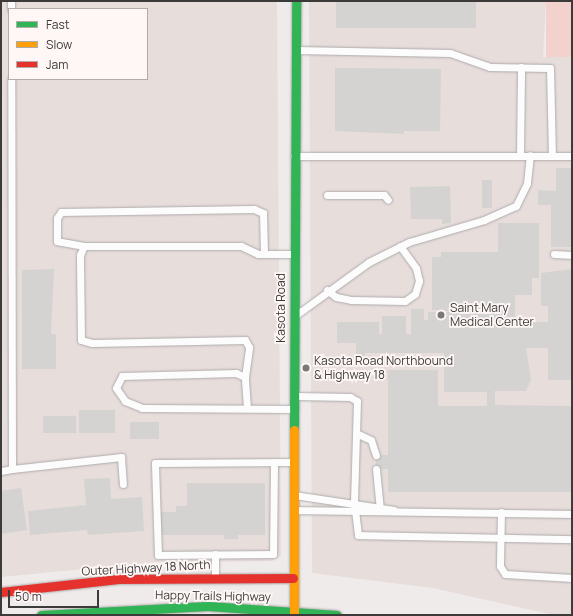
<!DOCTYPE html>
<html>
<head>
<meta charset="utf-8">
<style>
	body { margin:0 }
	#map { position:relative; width:573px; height:616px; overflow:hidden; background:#efebea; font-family:Manrope,sans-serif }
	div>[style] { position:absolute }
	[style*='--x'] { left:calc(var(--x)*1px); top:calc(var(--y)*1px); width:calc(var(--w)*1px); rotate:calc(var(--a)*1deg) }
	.built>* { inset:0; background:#e7dddb }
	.green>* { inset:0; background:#f3d1cc; transform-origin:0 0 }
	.building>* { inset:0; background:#d4d3d2; transform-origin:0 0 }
	.roads { filter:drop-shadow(0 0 1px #aeabab) drop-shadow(0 0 1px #aeabab) }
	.lane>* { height:7px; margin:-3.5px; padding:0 3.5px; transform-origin:3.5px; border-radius:3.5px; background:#fdfcfc }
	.fast>* { height:9px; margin:-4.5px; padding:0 4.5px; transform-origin:4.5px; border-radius:4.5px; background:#30b455 }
	.slow>* { height:9px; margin:-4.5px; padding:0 4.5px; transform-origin:4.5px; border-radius:4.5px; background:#ff9f0a }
	.jam>* { height:9px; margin:-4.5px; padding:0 4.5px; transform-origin:4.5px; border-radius:4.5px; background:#e5322d }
	.dots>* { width:11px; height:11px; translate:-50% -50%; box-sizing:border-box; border:2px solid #fef7f6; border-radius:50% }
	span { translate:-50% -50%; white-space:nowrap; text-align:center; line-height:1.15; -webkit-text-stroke:3.5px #fef7f6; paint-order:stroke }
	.street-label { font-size:12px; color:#3d3b3a }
	.poi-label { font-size:12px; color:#3d3b3a }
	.left { translate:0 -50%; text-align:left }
	.frame { position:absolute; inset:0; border:2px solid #3d3b3a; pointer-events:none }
	.legend { position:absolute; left:8px; top:8px; width:140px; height:72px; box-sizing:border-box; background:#fef7f6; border:1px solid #b1acab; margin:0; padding:5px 7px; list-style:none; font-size:12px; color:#3d3b3a }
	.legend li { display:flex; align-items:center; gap:8px; height:20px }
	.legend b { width:20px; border:1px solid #b1acab }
	.scale { position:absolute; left:8px; top:590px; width:91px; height:18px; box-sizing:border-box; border:2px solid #3d3b3a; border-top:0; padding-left:5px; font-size:12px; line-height:14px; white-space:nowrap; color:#3d3b3a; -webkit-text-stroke:3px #fef7f6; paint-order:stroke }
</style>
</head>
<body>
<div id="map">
	<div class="built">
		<i style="clip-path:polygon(evenodd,1px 1px,277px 1px,281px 556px,272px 561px,156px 562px,1px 577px,1px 1px,9px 9px,147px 9px,147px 79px,9px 79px,9px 9px)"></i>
		<i style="clip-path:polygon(309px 1px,546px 1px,543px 57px,572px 57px,572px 615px,554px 615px,433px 588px,312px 573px)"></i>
	</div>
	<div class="green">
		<i style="left:546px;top:1px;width:26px;height:56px"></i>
	</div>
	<div class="building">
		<i style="left:336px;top:1px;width:140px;height:27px"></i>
		<i style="clip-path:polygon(335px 68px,441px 69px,440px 131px,404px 131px,404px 134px,335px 131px)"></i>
		<i style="clip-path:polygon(556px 168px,572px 168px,572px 247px,551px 247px,551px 205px,538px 205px,538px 190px,556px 191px)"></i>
		<i style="left:482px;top:180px;width:10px;height:28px"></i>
		<i style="clip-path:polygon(450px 186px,451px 223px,442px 224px,442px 219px,411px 219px,410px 187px)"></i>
		<i style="clip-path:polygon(498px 223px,539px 223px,539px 278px,532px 278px,532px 295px,515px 295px,515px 322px,548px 322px,548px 306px,541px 306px,541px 273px,572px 269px,572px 380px,548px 380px,548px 348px,526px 348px,531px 380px,526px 391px,495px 391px,495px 405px,572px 406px,572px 492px,388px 492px,388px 469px,376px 469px,376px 455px,388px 455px,388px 370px,438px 370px,438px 406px,487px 406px,487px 392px,444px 392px,444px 353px,365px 353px,365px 356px,356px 356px,356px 343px,337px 343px,337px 322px,379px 322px,379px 334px,382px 334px,382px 316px,406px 316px,406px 334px,411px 334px,411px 309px,424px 309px,424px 320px,428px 320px,428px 312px,461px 312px,432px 310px,432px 257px,441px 257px,441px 252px,498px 252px)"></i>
		<i style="clip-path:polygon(54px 269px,51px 334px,56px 334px,56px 369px,22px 369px,22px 270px)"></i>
		<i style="left:79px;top:410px;width:36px;height:23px"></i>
		<i style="left:43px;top:416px;width:33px;height:17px"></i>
		<i style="left:130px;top:422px;width:29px;height:17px"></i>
		<i style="clip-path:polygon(110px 478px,111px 499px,142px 497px,144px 531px,88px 535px,87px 530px,30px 535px,28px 511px,86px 505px,84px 479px)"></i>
		<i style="clip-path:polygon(187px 483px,265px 483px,265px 535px,238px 535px,238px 539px,224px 539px,224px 535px,161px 535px,161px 512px,176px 512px,176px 506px,187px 506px)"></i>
		<i style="clip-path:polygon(21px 488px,27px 530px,1px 534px,1px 491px)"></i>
	</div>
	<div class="roads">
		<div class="lane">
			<i style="--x:11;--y:1;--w:8;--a:90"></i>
			<i style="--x:296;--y:50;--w:154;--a:1.1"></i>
			<i style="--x:450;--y:53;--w:42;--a:19.3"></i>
			<i style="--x:490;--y:67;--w:60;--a:1"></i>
			<i style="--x:550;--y:68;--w:88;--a:88.7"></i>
			<i style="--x:520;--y:155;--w:88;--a:-89.3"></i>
			<i style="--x:294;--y:156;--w:278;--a:0"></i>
			<i style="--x:327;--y:195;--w:57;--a:0"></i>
			<i style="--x:384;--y:195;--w:6;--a:51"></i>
			<i style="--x:84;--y:246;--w:27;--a:-170"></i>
			<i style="--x:57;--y:241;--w:23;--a:-90"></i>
			<i style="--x:57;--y:218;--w:7;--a:-56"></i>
			<i style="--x:61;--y:212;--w:193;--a:-0.9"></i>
			<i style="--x:254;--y:209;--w:10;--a:24"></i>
			<i style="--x:263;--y:213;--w:41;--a:88.6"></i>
			<i style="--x:554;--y:254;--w:18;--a:3"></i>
			<i style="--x:327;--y:290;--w:11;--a:38"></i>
			<i style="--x:336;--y:297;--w:15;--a:11"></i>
			<i style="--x:351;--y:300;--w:54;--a:1.1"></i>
			<i style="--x:405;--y:301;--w:12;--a:-35"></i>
			<i style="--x:415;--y:294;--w:14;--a:-73"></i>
			<i style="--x:419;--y:281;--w:13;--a:-103"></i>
			<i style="--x:416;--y:268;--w:27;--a:-126"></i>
			<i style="--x:296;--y:315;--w:90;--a:-36"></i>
			<i style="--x:369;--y:262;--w:45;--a:-26.6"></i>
			<i style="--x:409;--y:242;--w:78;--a:-16.3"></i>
			<i style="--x:484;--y:220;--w:35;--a:-24"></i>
			<i style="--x:516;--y:206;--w:25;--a:-64"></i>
			<i style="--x:527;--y:183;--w:28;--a:-84"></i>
			<i style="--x:245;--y:377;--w:30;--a:-82"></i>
			<i style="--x:249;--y:347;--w:8;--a:-120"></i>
			<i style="--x:245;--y:340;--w:153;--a:178.9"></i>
			<i style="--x:92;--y:343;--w:11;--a:-165"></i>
			<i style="--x:81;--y:340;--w:85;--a:-90.7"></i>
			<i style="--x:80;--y:255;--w:10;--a:-66"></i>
			<i style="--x:84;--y:246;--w:157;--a:0"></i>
			<i style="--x:241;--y:246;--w:19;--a:25"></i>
			<i style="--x:258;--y:254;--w:34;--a:0"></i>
			<i style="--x:295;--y:396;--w:55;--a:1"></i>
			<i style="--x:350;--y:397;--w:8;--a:30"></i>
			<i style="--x:357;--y:401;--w:101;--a:91.7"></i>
			<i style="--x:354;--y:502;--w:33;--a:83"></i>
			<i style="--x:358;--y:535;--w:214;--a:1.1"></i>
			<i style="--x:247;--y:408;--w:31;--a:-94"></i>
			<i style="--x:245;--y:377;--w:10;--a:-156"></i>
			<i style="--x:236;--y:373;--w:114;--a:178.5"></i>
			<i style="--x:122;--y:376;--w:13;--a:117"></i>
			<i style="--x:116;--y:388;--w:16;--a:55"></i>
			<i style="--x:125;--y:401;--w:18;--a:22"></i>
			<i style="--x:142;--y:408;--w:150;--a:0.4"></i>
			<i style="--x:358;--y:434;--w:14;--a:25"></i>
			<i style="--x:371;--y:440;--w:16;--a:72"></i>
			<i style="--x:274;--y:462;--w:92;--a:90.6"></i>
			<i style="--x:273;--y:554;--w:115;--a:179.5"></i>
			<i style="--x:158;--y:555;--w:92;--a:-91.9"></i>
			<i style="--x:155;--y:463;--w:138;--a:-0.4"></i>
			<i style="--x:12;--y:469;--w:110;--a:-6.3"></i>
			<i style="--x:121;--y:457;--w:27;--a:86"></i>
			<i style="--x:376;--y:469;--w:41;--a:84.4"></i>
			<i style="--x:1;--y:471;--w:11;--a:-10"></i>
			<i style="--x:12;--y:469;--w:390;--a:-90.1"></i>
			<i style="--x:294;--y:495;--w:101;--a:8.5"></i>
			<i style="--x:294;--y:510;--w:278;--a:0.8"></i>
			<i style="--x:501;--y:512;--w:54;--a:91.1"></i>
			<i style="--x:500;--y:566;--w:9;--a:58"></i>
			<i style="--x:505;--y:574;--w:67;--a:3.4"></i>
			<i style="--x:215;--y:554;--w:22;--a:90"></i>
		</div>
		<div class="fast">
			<i style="--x:294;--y:430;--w:429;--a:-89.7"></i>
			<i style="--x:41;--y:615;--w:167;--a:-3.1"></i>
			<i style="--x:208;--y:606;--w:129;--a:4"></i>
		</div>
		<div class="slow">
			<i style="--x:294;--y:430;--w:185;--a:90"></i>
		</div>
		<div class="jam">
			<i style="--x:1;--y:592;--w:118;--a:-6.3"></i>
			<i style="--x:118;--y:579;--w:175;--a:-0.3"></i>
		</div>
	</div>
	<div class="dots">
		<i style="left:441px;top:315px;background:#7b7978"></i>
		<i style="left:306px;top:368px;background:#7b7978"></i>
	</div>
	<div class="street-label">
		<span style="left:281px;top:308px;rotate:-90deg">Kasota Road</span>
		<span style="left:146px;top:568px;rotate:-3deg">Outer Highway 18 North</span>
		<span style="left:213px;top:596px;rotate:1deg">Happy Trails Highway</span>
	</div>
	<div class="poi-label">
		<span class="left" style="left:450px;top:315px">Saint Mary<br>Medical Center</span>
		<span class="left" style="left:314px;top:368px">Kasota Road Northbound<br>&amp; Highway 18</span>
	</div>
	<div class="frame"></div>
	<ul class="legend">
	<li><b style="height:5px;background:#30b455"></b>Fast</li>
	<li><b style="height:5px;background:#ff9f0a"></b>Slow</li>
	<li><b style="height:5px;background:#e5322d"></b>Jam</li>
	</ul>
	<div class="scale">50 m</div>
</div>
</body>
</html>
